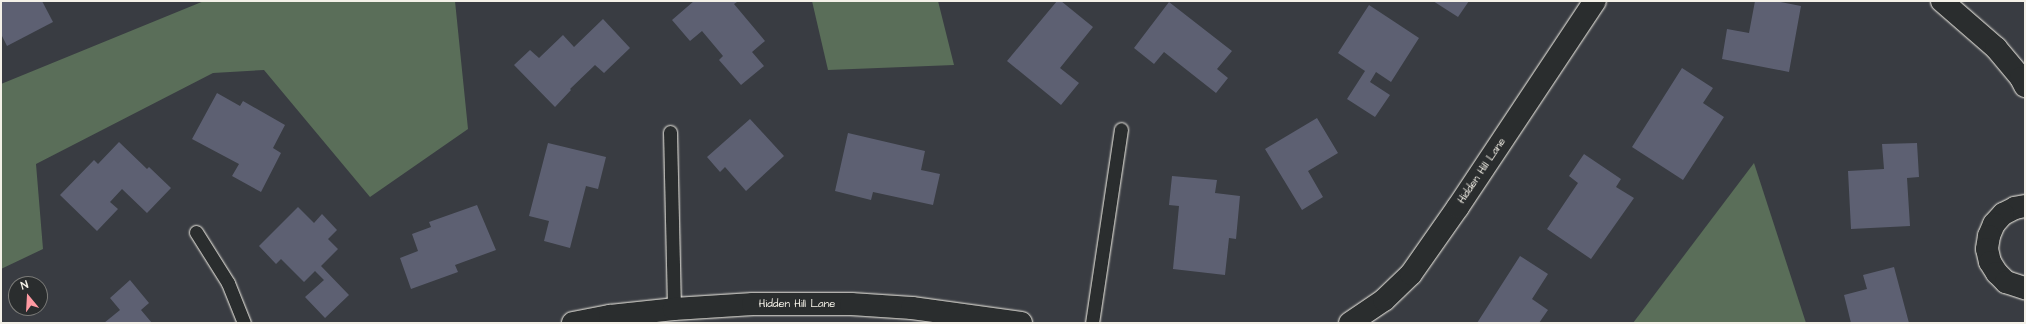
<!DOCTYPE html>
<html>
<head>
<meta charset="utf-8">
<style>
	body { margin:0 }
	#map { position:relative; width:2026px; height:324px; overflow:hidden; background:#393c42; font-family:"Architects Daughter",sans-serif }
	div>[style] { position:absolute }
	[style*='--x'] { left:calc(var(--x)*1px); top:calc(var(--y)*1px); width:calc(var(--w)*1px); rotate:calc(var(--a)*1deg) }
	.green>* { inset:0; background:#5a6e59 }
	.building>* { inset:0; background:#5d6072 }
	.roads { filter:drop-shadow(0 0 1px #f4f1e8) drop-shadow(0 0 1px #f4f1e8) }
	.lane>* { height:13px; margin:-6.5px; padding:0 6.5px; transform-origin:6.5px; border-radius:6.5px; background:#2a2d2e }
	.street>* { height:22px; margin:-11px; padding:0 11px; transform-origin:11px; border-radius:11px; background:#2a2d2e }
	span { translate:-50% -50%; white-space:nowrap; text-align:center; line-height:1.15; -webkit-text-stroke:3px #2a2d2e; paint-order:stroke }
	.street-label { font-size:11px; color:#f4f1e8 }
	.frame { position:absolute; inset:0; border:2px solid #f4f1e8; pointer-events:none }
	.north { position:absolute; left:8px; top:276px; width:40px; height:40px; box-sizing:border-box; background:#2a2d2e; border:1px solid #7b7b78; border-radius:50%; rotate:342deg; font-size:11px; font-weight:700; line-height:16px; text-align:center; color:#f4f1e8 }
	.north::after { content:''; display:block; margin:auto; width:14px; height:18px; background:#ff9aa2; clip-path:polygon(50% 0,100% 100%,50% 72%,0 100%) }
</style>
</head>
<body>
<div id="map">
	<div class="green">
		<i style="clip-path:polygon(204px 1px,455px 1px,468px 129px,370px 197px,264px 70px,213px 73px,36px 164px,43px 249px,1px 269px,1px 84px)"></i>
		<i style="clip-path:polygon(812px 1px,938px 1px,954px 65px,828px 70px)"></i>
		<i style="clip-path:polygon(1754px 163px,1806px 323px,1633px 323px)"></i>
	</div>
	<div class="building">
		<i style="clip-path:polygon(1px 1px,42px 1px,53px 22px,7px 46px,1px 34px)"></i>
		<i style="clip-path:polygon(694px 1px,736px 1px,737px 2px,734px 4px,765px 41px,752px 52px,764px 66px,741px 85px,719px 60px,723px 56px,702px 31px,690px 41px,672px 20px)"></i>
		<i style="clip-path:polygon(1057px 1px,1061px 1px,1093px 27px,1060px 68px,1079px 83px,1061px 105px,1007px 61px)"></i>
		<i style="clip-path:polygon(1433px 1px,1469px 1px,1458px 17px)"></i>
		<i style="clip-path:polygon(1755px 1px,1775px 1px,1801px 6px,1789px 72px,1722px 59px,1727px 29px,1749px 33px)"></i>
		<i style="clip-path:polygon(1169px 2px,1232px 51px,1217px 69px,1228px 78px,1216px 93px,1164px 52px,1154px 64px,1134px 48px)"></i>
		<i style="clip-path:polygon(1369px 5px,1419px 38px,1391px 82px,1376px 72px,1370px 82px,1390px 95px,1375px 117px,1347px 99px,1365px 71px,1338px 53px)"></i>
		<i style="clip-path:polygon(603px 19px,630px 48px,604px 73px,595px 65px,570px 89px,571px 90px,555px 107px,514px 65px,530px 50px,539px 58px,563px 35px,574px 47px)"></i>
		<i style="clip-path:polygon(1682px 68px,1713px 88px,1703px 103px,1724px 117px,1683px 180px,1632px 147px)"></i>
		<i style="clip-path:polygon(217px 93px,240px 106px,243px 101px,285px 125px,273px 148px,281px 153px,261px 192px,232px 176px,239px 164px,192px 139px)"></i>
		<i style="clip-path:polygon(1317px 118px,1338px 153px,1308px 171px,1323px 197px,1302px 210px,1265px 149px)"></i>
		<i style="clip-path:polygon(750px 119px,784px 156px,746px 191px,725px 167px,720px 172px,707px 157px)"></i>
		<i style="clip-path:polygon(848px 133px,925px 151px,921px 170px,940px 174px,933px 205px,873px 192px,871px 200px,835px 191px)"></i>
		<i style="clip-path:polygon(119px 142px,147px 169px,149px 167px,171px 188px,147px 213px,122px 189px,110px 202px,118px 209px,97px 231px,60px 195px,94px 160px,98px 164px)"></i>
		<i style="clip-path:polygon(548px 143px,606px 157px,598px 189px,586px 186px,570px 248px,544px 241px,549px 221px,529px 216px)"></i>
		<i style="clip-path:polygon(1917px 143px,1919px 177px,1907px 178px,1910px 226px,1851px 229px,1848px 171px,1884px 169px,1882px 144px)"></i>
		<i style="clip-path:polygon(1584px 154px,1621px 179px,1616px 187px,1634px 198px,1591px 259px,1547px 229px,1578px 183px,1569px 176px)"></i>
		<i style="clip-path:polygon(1172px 176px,1217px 180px,1215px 193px,1240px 196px,1236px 239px,1229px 238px,1225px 275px,1173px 269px,1179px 206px,1169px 205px)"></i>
		<i style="clip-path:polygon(477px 205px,496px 250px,455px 265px,458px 272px,411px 289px,400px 258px,418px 251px,412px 234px,431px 227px,429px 222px)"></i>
		<i style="clip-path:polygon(298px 207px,314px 223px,322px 214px,337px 230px,328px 239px,338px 249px,321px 266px,349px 295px,325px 318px,305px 297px,324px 280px,315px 271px,304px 282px,281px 259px,276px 264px,259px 246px)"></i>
		<i style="clip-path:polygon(1520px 256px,1548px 274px,1532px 299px,1548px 310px,1539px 323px,1477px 323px)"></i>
		<i style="clip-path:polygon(1894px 267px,1909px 323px,1851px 323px,1844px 295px,1867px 289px,1863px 275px)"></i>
		<i style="clip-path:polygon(130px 280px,149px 303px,141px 310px,152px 323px,104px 323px,120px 310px,110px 298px)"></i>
	</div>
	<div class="roads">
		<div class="lane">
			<i style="--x:670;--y:132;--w:177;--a:88.7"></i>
			<i style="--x:196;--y:232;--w:60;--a:57.9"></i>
			<i style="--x:228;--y:283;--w:43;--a:68.2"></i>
			<i style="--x:1092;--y:323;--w:196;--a:-81.5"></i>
		</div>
		<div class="street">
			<i style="--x:1942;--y:1;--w:72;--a:41"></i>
			<i style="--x:1996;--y:48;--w:39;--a:50"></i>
			<i style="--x:2021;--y:78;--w:9;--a:63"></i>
			<i style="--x:2025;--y:206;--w:10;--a:169"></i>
			<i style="--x:2015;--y:208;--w:13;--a:153"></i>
			<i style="--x:2003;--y:214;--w:13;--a:132"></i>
			<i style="--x:1994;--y:224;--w:13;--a:113"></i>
			<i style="--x:1989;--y:236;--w:13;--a:99"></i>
			<i style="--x:1987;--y:249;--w:13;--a:77"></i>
			<i style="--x:1990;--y:262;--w:13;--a:58"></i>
			<i style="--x:1997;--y:273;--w:13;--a:45"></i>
			<i style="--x:2006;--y:282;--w:20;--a:18"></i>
			<i style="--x:573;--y:323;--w:38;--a:-11"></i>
			<i style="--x:610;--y:316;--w:64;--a:-6.2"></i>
			<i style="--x:674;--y:309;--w:79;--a:-3.6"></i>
			<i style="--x:753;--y:304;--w:98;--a:0"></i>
			<i style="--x:851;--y:304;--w:61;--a:3.8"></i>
			<i style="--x:912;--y:308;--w:110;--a:7.8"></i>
			<i style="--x:1350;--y:323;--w:41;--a:-34.1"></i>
			<i style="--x:1384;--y:300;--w:37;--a:-44"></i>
			<i style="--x:1411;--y:274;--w:82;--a:-55"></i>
			<i style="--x:1458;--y:207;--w:247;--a:-56.4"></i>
		</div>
	</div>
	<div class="street-label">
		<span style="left:1482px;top:171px;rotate:-56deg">Hidden Hill Lane</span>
		<span style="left:797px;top:304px">Hidden Hill Lane</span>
	</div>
	<div class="frame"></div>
	<div class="north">N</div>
</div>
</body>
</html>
